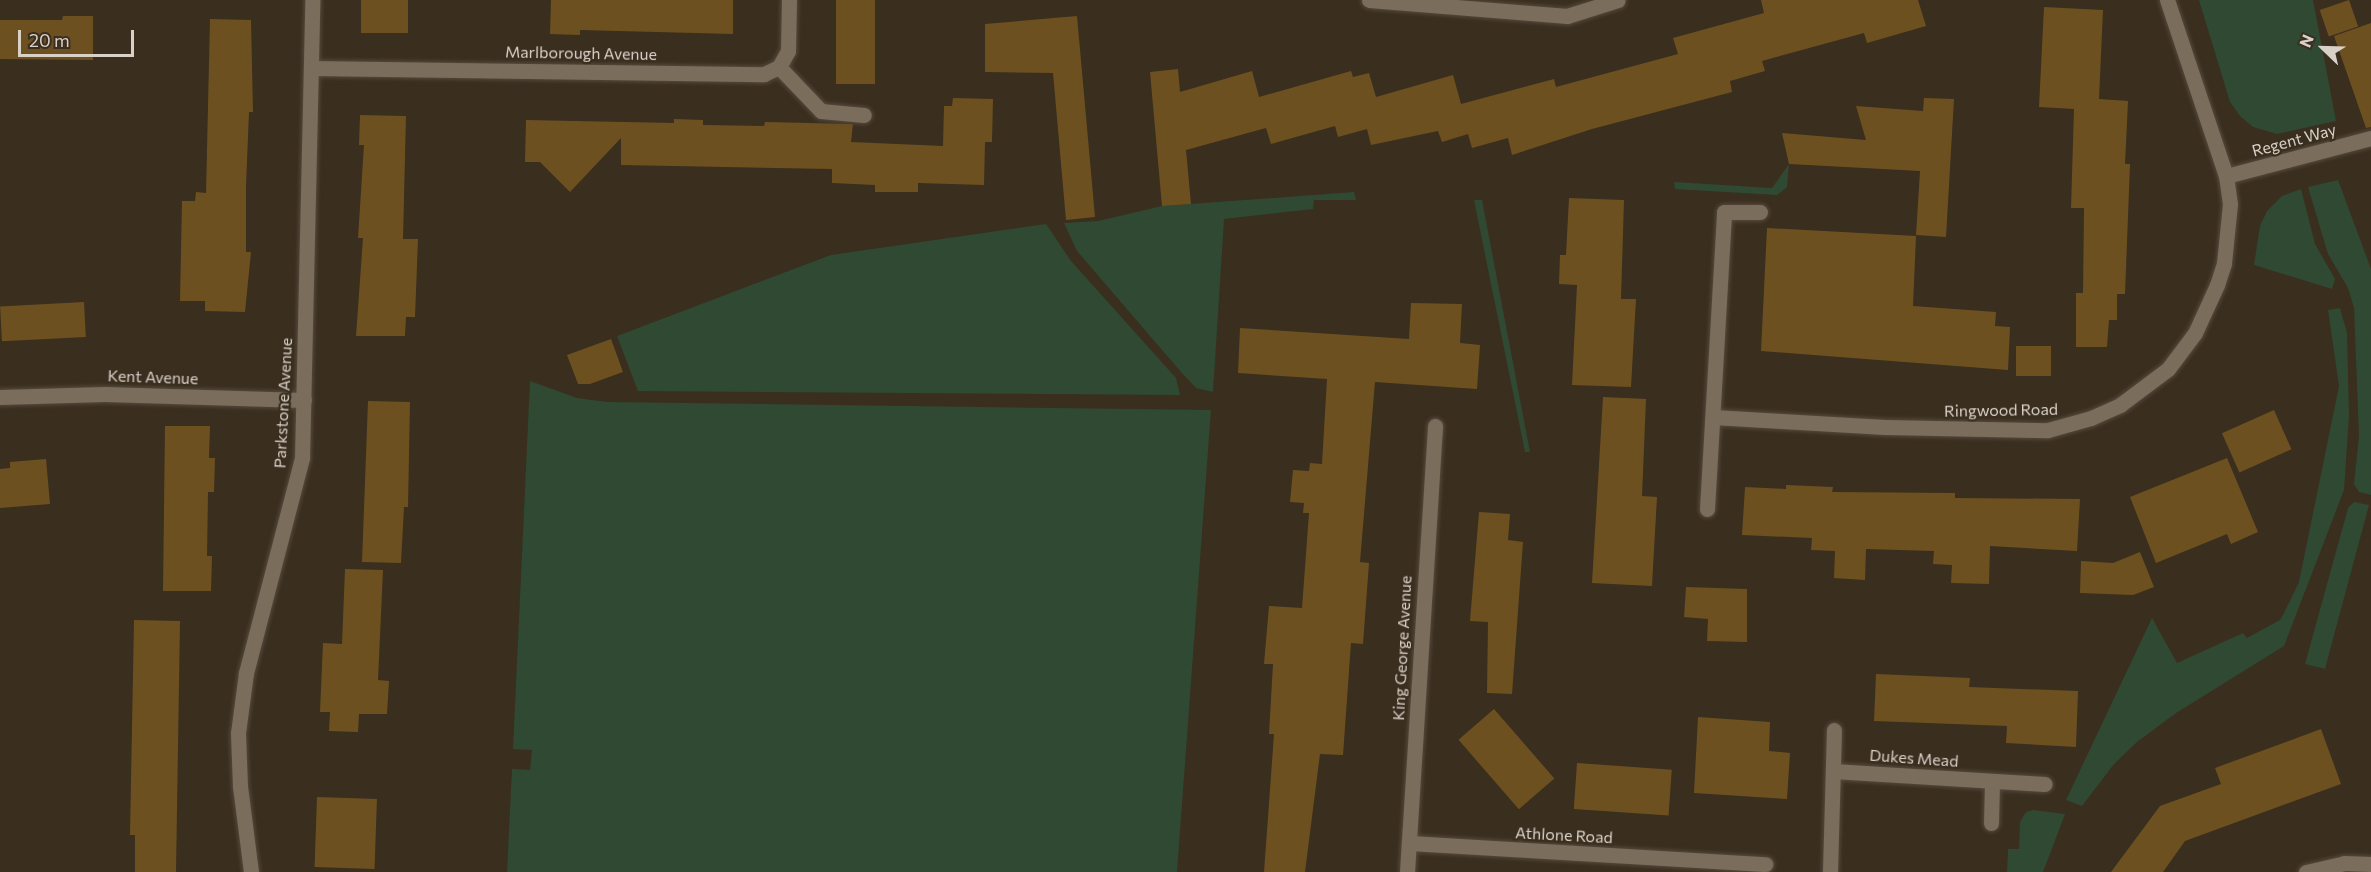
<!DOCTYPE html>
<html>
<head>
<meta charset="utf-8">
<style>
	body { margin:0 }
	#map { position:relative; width:2371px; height:872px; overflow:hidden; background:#3a2e1f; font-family:Commissioner,sans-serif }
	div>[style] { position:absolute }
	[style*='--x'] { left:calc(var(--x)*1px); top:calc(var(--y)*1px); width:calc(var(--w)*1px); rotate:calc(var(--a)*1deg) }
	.green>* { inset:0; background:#2f4932 }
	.building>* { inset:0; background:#6d5020; transform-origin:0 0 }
	.roads { filter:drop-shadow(0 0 2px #554a3d) drop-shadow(0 0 2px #554a3d) }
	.street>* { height:15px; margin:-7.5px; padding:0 7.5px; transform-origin:7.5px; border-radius:7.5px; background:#7b6d5c }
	span { translate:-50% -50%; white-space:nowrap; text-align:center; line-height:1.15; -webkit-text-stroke:4.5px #3a2e1f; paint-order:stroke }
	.street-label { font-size:16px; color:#d9d1c8 }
	.north { position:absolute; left:2293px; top:18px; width:60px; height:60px; -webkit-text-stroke:4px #3a2e1f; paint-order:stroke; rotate:293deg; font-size:16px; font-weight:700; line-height:24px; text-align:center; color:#d9d1c8 }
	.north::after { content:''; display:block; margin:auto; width:21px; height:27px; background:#d9d1c8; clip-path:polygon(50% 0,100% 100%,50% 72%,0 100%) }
	.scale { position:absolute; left:18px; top:30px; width:116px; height:27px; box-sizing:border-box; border:3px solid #d9d1c8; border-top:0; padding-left:8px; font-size:18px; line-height:21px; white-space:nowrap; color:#d9d1c8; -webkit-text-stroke:4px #3a2e1f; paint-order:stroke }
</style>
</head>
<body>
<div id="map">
	<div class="green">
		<i style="clip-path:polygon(2199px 0,2313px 0,2336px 121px,2277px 134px,2253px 127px,2240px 116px,2230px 102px)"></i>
		<i style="clip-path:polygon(1789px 164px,1787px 187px,1777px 195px,1675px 189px,1674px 182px,1772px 188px)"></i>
		<i style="clip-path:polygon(2338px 180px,2371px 269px,2371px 495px,2359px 492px,2354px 484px,2359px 436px,2354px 308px,2348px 288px,2328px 254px,2308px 187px)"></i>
		<i style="clip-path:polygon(2301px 189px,2315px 244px,2335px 279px,2332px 289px,2254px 265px,2260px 226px,2267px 211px,2282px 196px)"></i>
		<i style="clip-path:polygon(1354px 192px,1356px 200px,1314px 200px,1313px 209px,1224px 219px,1213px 392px,1196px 388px,1181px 372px,1077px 251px,1064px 223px,1098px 221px,1162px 206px)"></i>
		<i style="clip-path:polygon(1474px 200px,1482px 200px,1530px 452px,1525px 452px)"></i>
		<i style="clip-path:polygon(1046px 224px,1071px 261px,1176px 378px,1180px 395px,638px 391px,617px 336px,831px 255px)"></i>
		<i style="clip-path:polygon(2340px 308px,2347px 333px,2349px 416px,2344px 490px,2284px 646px,2176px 713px,2137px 742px,2114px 764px,2082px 806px,2066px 800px,2152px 618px,2177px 663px,2243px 633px,2247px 638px,2280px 620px,2284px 613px,2299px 582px,2339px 386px,2328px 310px)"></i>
		<i style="clip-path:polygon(530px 381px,577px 398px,607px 402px,1211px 410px,1177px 872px,507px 872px,512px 769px,530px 770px,532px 750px,513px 749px)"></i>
		<i style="clip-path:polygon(2354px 502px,2369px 505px,2325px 669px,2305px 664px,2348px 508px)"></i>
		<i style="clip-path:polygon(2033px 810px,2065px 814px,2043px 872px,2007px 872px,2008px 849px,2019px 849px,2020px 822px,2026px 812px)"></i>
	</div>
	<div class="building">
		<i style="left:361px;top:0;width:47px;height:33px"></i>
		<i style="clip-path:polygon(551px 0,733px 0,733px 34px,580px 30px,580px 35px,550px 34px)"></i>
		<i style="left:836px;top:0;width:39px;height:84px"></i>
		<i style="clip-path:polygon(1761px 0,1918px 0,1926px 26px,1867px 43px,1864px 33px,1762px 61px,1765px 71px,1730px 81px,1732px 92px,1592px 129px,1512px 155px,1508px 138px,1472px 148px,1468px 134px,1442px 142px,1438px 131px,1371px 145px,1367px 129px,1338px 137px,1335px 126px,1271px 144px,1266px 128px,1186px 150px,1191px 204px,1162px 206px,1150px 72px,1178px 69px,1180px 92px,1252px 71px,1259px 97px,1351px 71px,1353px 77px,1369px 73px,1376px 97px,1453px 75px,1461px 104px,1554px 79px,1556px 87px,1678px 54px,1673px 38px,1764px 13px)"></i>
		<i style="left:2349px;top:0;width:28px;height:31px;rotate:71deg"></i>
		<i style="clip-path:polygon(2044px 7px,2103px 10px,2099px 99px,2128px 101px,2125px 164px,2130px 164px,2125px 294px,2117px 294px,2117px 320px,2109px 320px,2107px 347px,2076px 347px,2076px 293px,2083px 293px,2084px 208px,2071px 208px,2074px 109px,2039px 107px)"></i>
		<i style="clip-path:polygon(63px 16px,93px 16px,93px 60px,0 59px,0 20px,62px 20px)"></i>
		<i style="clip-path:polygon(1077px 16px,1095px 217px,1066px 220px,1053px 73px,985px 72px,985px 24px)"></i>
		<i style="clip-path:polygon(210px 19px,251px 20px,253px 112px,249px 112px,246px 186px,246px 252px,251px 252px,245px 312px,205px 311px,205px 301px,180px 301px,182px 201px,195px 201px,196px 192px,206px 193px)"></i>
		<i style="clip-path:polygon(2371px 23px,2371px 127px,2366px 128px,2334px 36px)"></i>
		<i style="clip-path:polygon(953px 98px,993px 99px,992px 142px,985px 142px,984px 185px,918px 183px,918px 192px,875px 192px,875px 185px,832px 183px,832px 169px,621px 165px,621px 138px,570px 192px,540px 162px,525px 162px,526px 120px,674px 123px,674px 119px,703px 120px,703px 125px,764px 126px,765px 122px,853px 124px,851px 142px,943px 146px,944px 106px,952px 106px)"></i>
		<i style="clip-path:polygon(1924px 98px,1954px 99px,1946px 237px,1916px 235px,1920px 171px,1789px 164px,1782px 133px,1866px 140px,1856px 106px,1923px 111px)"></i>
		<i style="clip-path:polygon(360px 115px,406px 116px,403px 239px,418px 239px,415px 317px,406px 317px,405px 336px,356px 336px,363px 238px,358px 238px,364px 145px,359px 145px)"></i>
		<i style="clip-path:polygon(1569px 198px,1624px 200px,1621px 299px,1636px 299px,1631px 387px,1572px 385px,1577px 285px,1559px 284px,1560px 255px,1566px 255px)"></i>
		<i style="clip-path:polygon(1767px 228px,1916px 236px,1913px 306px,1996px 312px,1995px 326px,2010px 327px,2008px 370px,1761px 351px)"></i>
		<i style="left:84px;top:302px;width:35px;height:84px;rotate:87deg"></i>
		<i style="clip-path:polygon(1411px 303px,1462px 304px,1460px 343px,1480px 345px,1477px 389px,1375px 382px,1360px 562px,1369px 563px,1363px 644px,1351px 643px,1343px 755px,1320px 754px,1305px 872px,1264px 872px,1274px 734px,1269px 734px,1273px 664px,1264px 664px,1269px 606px,1302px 608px,1309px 513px,1303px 513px,1304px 503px,1290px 502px,1293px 470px,1309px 471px,1310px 463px,1322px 464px,1327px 379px,1238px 373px,1240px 328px,1409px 339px)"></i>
		<i style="clip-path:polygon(611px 339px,623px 372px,590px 384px,578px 384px,567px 355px)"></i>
		<i style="left:2016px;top:346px;width:35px;height:30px"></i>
		<i style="clip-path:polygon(1603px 397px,1646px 399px,1642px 496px,1657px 497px,1652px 586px,1592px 583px)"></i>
		<i style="clip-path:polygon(368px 401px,410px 402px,408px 507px,404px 507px,401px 563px,362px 562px)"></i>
		<i style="left:2274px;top:410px;width:43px;height:57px;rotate:66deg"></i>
		<i style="clip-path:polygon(165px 426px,210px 426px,209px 458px,215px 458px,214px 492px,208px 492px,207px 556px,212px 556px,211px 591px,163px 591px)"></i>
		<i style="clip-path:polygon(2227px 458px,2258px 532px,2231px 544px,2227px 534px,2156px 563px,2130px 497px)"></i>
		<i style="clip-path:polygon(46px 459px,50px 504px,0 508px,0 469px,10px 468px,10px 462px)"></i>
		<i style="clip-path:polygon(1786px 485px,1833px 487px,1832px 492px,1955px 493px,1955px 498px,2080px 499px,2077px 551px,1990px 546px,1989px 584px,1951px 583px,1952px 565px,1933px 564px,1934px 551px,1866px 549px,1865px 580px,1834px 578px,1835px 551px,1811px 550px,1812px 538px,1742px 535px,1745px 487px,1786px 489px)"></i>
		<i style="clip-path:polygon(1479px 512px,1510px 514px,1508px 540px,1523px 542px,1512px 694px,1487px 693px,1488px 622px,1470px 621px)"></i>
		<i style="clip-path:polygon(2140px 552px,2154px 587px,2133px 595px,2080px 593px,2081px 561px,2113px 563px)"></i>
		<i style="clip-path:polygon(345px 569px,383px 570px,378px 680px,389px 681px,387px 714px,359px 714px,358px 732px,329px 731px,330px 712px,320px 712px,323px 643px,342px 644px)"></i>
		<i style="clip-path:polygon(1686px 587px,1747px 589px,1747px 642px,1707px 641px,1708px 619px,1684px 617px)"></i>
		<i style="clip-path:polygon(134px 620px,180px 621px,176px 872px,135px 872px,135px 835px,130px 835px)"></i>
		<i style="clip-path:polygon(1876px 674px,1970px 678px,1969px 687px,2078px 691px,2076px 747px,2006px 743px,2007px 726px,1874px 721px)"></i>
		<i style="left:1494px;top:709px;width:92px;height:47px;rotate:49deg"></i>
		<i style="clip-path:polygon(1698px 717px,1770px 722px,1769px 751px,1790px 753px,1787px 799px,1694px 793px)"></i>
		<i style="clip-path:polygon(2321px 729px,2341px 784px,2185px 841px,2163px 872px,2111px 872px,2160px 806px,2221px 784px,2215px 768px)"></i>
		<i style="left:1577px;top:763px;width:95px;height:46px;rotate:4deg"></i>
		<i style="left:317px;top:797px;width:60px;height:70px;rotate:2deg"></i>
	</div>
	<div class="roads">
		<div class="street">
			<i style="--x:1369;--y:0;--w:199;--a:4.6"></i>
			<i style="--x:1567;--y:16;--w:53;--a:-17.4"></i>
			<i style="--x:779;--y:67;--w:61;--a:46.3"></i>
			<i style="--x:821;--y:111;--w:43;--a:5.3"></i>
			<i style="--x:311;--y:68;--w:453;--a:0.8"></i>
			<i style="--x:764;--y:74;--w:17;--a:-25"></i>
			<i style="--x:779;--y:67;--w:18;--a:-61"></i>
			<i style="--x:788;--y:51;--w:51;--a:-88.9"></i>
			<i style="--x:2226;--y:176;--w:150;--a:-14.7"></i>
			<i style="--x:0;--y:397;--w:105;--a:-1.6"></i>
			<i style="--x:105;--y:394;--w:199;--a:1.7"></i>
			<i style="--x:1713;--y:417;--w:172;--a:3.3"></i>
			<i style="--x:1885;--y:427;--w:163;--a:1.1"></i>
			<i style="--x:2048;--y:430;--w:45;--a:-15.6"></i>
			<i style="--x:2091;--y:418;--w:32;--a:-24"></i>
			<i style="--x:2120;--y:405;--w:60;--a:-36.9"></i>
			<i style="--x:2168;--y:369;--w:45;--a:-53.1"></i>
			<i style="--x:2195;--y:333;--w:53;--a:-65.4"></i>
			<i style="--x:2217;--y:285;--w:23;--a:-72"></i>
			<i style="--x:2224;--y:263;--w:59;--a:-84.2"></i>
			<i style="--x:2230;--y:204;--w:28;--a:-98"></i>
			<i style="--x:2226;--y:176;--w:186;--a:-108.5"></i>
			<i style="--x:1707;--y:509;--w:297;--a:-86.7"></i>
			<i style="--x:1724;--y:212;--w:36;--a:0"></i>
			<i style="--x:1833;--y:771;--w:212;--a:3.5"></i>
			<i style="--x:1991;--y:823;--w:42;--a:-88.6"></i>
			<i style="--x:1409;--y:843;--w:357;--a:3.4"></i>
			<i style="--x:251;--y:872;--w:87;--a:-97.3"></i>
			<i style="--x:240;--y:786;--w:53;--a:-92.2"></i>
			<i style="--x:238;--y:733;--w:61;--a:-82.4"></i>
			<i style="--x:246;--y:673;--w:222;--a:-75.4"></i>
			<i style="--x:302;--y:458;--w:458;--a:-88.7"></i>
			<i style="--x:1407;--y:872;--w:447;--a:-86.4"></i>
			<i style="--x:1830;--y:872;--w:142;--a:-88.4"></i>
			<i style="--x:2306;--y:872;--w:39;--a:-13"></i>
			<i style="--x:2344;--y:863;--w:27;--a:2"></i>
		</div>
	</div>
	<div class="street-label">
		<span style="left:581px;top:53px;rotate:1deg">Marlborough Avenue</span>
		<span style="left:2294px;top:140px;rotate:-15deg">Regent Way</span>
		<span style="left:153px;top:377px;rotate:2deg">Kent Avenue</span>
		<span style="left:283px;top:403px;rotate:-87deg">Parkstone Avenue</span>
		<span style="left:2001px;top:410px;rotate:-1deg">Ringwood Road</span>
		<span style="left:1402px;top:648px;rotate:-87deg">King George Avenue</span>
		<span style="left:1914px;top:758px;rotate:4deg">Dukes Mead</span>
		<span style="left:1564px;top:835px;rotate:3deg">Athlone Road</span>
	</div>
	<div class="north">N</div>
	<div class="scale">20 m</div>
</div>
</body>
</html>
